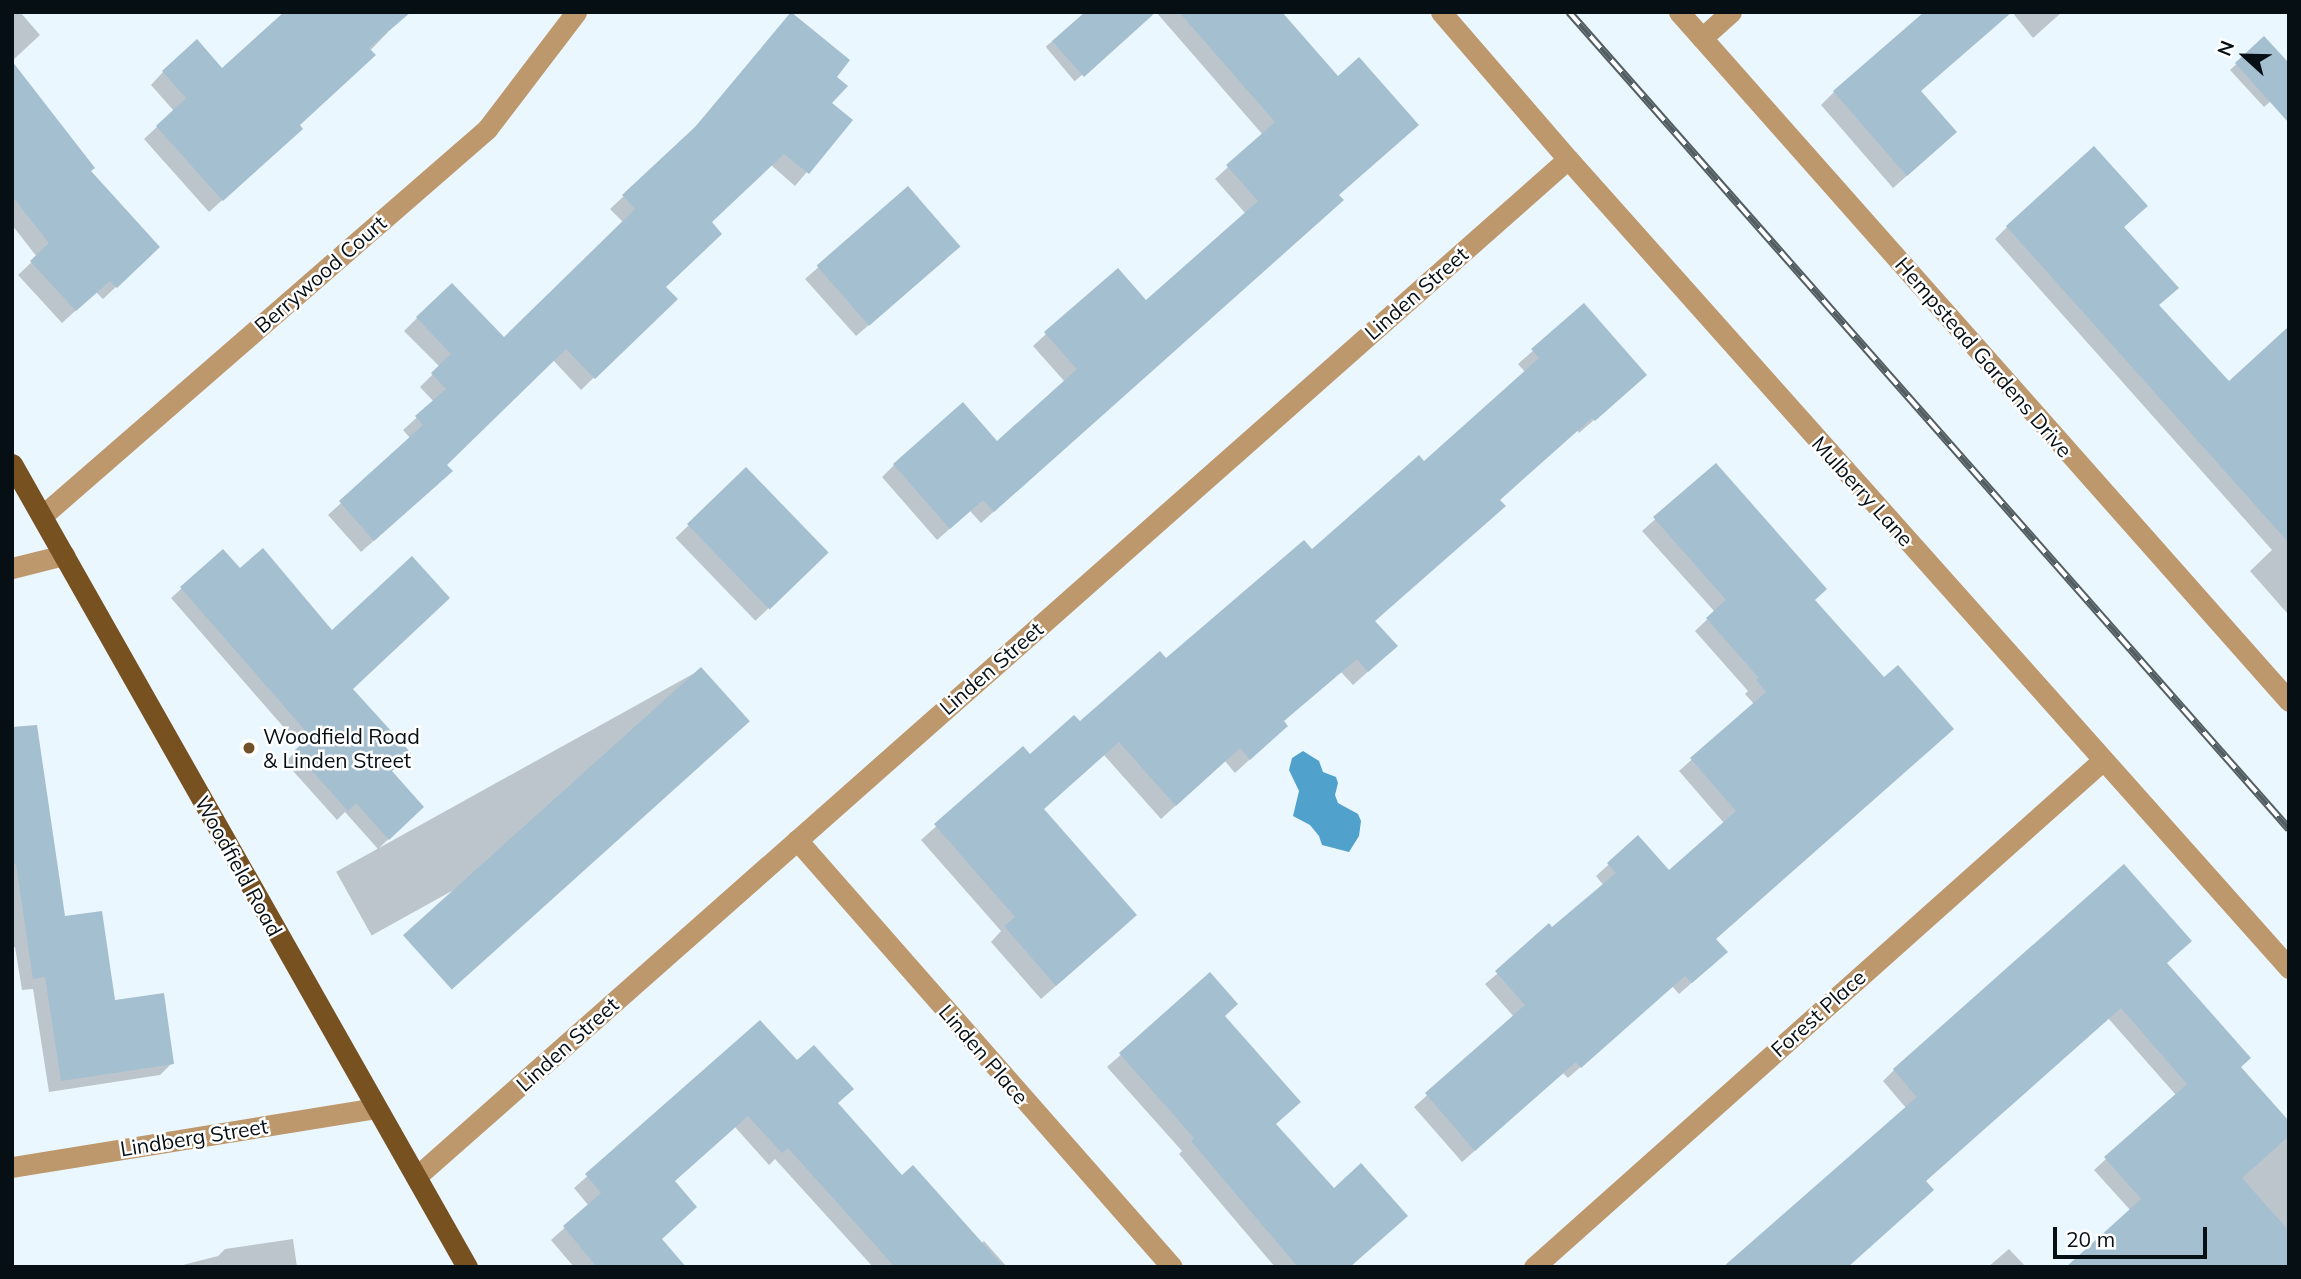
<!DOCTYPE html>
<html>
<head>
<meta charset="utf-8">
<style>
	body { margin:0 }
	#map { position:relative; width:2301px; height:1279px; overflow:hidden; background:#ebf7fe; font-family:Mulish,sans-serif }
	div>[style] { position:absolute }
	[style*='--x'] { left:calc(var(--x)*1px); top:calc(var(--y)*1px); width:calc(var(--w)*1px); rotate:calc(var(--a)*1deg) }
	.water>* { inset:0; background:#50a2cd }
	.shadow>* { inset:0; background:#0003; transform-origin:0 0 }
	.building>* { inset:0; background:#a4bfd0; transform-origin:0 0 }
	.minor>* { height:21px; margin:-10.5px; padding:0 10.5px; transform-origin:10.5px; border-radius:10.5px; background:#bd986d }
	.major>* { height:21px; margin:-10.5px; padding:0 10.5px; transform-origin:10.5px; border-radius:10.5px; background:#785120 }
	.rail>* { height:8px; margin-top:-4px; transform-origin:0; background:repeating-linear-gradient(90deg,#fff 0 16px,#535e63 0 32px); box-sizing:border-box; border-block:2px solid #535e63 }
	.dots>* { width:19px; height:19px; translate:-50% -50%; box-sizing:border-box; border:4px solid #fff; border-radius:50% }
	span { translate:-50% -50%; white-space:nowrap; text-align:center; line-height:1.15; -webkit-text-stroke:5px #fff; paint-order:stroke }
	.street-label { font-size:21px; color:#050f14 }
	.poi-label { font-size:21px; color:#050f14 }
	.left { translate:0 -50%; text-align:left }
	.frame { position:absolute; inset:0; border:14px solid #050f14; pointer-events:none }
	.north { position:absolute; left:2210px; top:21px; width:70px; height:70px; -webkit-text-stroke:5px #fff; paint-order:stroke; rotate:292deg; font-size:19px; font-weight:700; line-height:28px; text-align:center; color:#050f14 }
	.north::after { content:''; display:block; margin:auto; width:24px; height:32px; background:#050f14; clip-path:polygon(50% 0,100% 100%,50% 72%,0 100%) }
	.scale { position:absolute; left:2053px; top:1227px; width:154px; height:32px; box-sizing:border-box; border:4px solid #050f14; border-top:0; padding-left:9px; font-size:21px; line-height:24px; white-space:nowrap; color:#050f14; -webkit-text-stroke:5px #fff; paint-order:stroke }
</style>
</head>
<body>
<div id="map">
	<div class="water">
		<i style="clip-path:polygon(1303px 751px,1319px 761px,1323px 772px,1336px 777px,1338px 783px,1335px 795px,1338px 803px,1358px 814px,1361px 821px,1359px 836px,1349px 852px,1322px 845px,1319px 836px,1310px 825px,1293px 816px,1299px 791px,1289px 770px,1292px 758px)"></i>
	</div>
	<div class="shadow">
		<i style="clip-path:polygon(12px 12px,20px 12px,40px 35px,12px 61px)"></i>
		<i style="left:1087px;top:12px;width:45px;height:54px;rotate:50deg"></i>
		<i style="clip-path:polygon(1156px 12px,1261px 12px,1338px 196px,1329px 212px,981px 523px,970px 511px,937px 540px,882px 477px,894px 465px,997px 443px,1065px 382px,1033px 346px,1046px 334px,1145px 303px,1246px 214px,1215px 179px,1263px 135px)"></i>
		<i style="clip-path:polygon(2012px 12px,2062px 12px,2033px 38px)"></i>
		<i style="clip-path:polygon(780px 26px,835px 77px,830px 103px,851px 120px,795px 186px,771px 165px,710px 222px,664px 287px,675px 299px,581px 390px,553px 360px,444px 465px,438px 484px,361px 552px,328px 515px,411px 439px,403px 430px,434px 402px,420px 387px,440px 367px,404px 331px,417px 318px,504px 340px,624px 223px,610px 209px,687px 137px)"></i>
		<i style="clip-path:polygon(388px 32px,298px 126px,288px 141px,209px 212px,144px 139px,174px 111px,151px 85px,163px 72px,222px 71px)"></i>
		<i style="clip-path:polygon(2264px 38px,2289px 85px,2264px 107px,2230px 70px)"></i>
		<i style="clip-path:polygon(12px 64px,89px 172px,145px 260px,103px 299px,96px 292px,62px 323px,18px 275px,37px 257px,12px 225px)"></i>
		<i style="clip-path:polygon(1834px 92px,1919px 92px,1942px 145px,1893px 188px,1821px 105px)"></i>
		<i style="clip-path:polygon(908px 188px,946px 259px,856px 336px,805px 279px)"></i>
		<i style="clip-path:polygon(2007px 227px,2122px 228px,2158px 305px,2289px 450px,2287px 613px,2250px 571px,2272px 550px,1995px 239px)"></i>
		<i style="clip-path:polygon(1584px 305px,1630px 389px,1579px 433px,1577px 430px,1498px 501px,1374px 622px,1381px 660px,1353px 685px,1341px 672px,1282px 722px,1286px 726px,1235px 773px,1225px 761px,1161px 819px,1104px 755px,1042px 810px,1121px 929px,1041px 999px,991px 942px,1001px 931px,921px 840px,1023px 748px,1030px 756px,1080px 724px,1312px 551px,1424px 463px,1525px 372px,1518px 364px)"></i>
		<i style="clip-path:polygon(1716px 465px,1813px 600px,1714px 939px,1713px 964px,1679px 994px,1672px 986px,1568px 1078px,1563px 1073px,1462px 1162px,1414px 1107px,1514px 1017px,1485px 984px,1604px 886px,1596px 876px,1638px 838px,1669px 872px,1724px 823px,1679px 771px,1754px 704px,1745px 694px,1748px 691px,1695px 631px,1715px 612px,1642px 531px)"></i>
		<i style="left:746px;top:470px;width:115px;height:98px;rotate:46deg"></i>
		<i style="clip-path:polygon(223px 551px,351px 689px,412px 817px,378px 849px,345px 812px,337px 820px,285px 762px,301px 747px,171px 598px)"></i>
		<i style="left:700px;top:670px;width:73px;height:416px;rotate:61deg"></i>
		<i style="clip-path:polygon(12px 800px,63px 918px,113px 1002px,172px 1063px,160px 1075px,49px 1092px,33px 989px,22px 990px,15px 947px,12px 948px)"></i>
		<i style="clip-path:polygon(2165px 964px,2239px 1068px,2289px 1124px,2289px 1267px,2131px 1211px,2094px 1170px,2176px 1095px,2108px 1018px,1924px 1182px,1920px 1201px,1906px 1108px,1883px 1081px,1894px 1070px)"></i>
		<i style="clip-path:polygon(1210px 975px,1224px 1016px,1275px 1125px,1349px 1267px,1275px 1267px,1179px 1154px,1182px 1151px,1107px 1067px)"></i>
		<i style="clip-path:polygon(760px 1023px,901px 1177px,981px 1244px,984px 1241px,1007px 1267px,873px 1267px,775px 1159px,769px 1165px,735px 1127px,673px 1182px,660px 1239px,684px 1267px,574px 1267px,551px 1240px,589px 1206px,574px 1188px)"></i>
		<i style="clip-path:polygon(293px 1239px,297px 1267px,175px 1267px,218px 1256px,225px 1249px)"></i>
		<i style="clip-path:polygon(2009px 1249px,2026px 1267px,1988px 1267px)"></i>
	</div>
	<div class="building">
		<i style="clip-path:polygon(284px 12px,411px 12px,369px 48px,376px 55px,300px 125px,303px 129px,223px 201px,156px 126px,186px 98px,162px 71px,197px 39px,222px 68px)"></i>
		<i style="clip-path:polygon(791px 12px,850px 60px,837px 77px,848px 86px,832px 103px,853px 120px,809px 174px,784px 154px,712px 222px,722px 234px,666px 287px,678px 299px,595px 379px,566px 349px,447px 465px,453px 471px,374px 541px,339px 501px,423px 425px,415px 416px,446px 389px,431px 373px,451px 354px,416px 317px,452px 283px,504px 337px,635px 209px,622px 195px,696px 126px)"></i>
		<i style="clip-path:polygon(1085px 12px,1156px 12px,1084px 77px,1052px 41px)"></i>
		<i style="clip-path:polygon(1179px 12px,1282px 12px,1338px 76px,1359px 57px,1419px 125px,1339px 195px,1344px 200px,994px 512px,983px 500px,950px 529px,893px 464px,963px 402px,997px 441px,1077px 369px,1044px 332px,1118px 268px,1146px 300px,1258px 201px,1226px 165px,1275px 122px)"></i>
		<i style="clip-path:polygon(1924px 12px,2012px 12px,1921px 91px,1957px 132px,1907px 176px,1833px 91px)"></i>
		<i style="clip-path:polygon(2264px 36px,2289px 63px,2289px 123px,2235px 63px)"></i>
		<i style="clip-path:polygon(12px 61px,95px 168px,91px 171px,160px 247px,117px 288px,110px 281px,76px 311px,30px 261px,49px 243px,12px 196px)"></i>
		<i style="clip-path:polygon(2094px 146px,2148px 206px,2124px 227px,2179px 288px,2159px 305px,2229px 381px,2289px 326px,2289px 543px,2006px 226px)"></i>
		<i style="left:908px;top:186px;width:80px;height:121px;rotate:49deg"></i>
		<i style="clip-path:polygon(1584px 303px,1647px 375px,1595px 421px,1592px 418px,1500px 500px,1506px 506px,1375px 621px,1398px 646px,1368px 672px,1357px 659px,1284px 721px,1288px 726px,1250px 760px,1240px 748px,1176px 806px,1119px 742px,1044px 809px,1137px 915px,1056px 986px,1004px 926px,1015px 917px,934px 824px,1023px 746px,1030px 754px,1074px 715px,1080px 721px,1160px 651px,1166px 658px,1304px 540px,1312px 549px,1419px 455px,1424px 461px,1539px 358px,1531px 349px)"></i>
		<i style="clip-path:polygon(1716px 463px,1827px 589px,1815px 600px,1884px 677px,1898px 665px,1954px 729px,1716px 939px,1728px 952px,1692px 983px,1685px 976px,1581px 1068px,1576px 1062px,1475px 1151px,1425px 1093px,1525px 1005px,1495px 971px,1549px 923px,1552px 927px,1616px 873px,1607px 863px,1638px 835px,1669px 870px,1736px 811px,1690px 758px,1766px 692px,1756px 680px,1759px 678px,1706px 618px,1726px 600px,1653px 517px)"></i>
		<i style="left:746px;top:467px;width:119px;height:82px;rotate:46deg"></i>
		<i style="clip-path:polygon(263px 548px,332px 630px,412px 556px,450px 598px,353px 689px,411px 753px,392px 771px,424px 807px,389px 840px,356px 803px,348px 811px,294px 751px,310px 736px,180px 587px,223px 549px,240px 568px)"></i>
		<i style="left:701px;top:667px;width:73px;height:401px;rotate:48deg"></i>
		<i style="clip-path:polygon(37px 725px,65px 916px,102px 911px,115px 1000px,164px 993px,174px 1064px,61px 1081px,45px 977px,33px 979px,16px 864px,12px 865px,12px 727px)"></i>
		<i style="clip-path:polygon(2124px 864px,2192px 941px,2167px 963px,2251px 1058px,2241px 1067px,2289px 1121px,2289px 1136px,2242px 1178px,2289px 1231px,2289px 1267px,2066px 1267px,2141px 1199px,2104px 1157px,2187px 1084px,2121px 1008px,1926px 1181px,1934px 1190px,1848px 1267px,1723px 1267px,1917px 1097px,1893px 1069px)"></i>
		<i style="clip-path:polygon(1210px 972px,1238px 1004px,1225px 1016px,1301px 1102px,1276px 1124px,1334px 1188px,1361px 1163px,1408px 1216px,1350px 1267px,1298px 1267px,1191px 1141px,1194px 1138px,1119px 1053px)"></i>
		<i style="clip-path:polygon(760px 1020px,797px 1060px,814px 1045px,854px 1089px,838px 1103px,902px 1175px,913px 1165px,1004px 1267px,895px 1267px,788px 1148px,782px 1153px,748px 1116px,675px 1181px,697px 1207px,662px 1239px,686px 1267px,597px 1267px,563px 1226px,601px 1193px,585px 1174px)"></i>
	</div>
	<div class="minor">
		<i style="--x:1441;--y:12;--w:194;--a:49.2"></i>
		<i style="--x:1568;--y:159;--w:1084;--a:48.29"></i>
		<i style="--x:1679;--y:12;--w:920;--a:48.48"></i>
		<i style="--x:1702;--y:38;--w:39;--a:-42"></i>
		<i style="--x:42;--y:516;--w:590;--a:-41.01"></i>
		<i style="--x:487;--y:129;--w:147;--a:-52.7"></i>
		<i style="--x:12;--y:568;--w:54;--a:-14"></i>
		<i style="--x:797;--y:840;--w:568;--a:48.71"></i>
		<i style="--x:12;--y:1167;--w:368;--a:-9.2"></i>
		<i style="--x:416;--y:1177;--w:1537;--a:-41.47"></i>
		<i style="--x:1534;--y:1267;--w:762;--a:-41.7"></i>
	</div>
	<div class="major">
		<i style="--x:12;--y:464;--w:923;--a:60.46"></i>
	</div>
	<div class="rail">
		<i style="--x:1569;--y:12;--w:1089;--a:48.61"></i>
	</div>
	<div class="dots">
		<i style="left:249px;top:748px;background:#725128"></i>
	</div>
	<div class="street-label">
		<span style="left:320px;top:274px;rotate:-41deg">Berrywood Court</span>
		<span style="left:1416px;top:293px;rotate:-41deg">Linden Street</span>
		<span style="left:1984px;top:357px;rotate:49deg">Hempstead Gardens Drive</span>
		<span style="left:1863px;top:491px;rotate:48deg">Mulberry Lane</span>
		<span style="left:991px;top:668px;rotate:-41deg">Linden Street</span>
		<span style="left:239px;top:866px;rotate:61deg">Woodfield Road</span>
		<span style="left:1818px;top:1013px;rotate:-42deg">Forest Place</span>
		<span style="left:567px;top:1044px;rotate:-42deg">Linden Street</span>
		<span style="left:984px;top:1054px;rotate:49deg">Linden Place</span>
		<span style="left:194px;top:1137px;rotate:-9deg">Lindberg Street</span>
	</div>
	<div class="poi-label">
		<span class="left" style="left:263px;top:748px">Woodfield Road<br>&amp; Linden Street</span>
	</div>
	<div class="frame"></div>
	<div class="north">N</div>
	<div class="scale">20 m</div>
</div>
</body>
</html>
